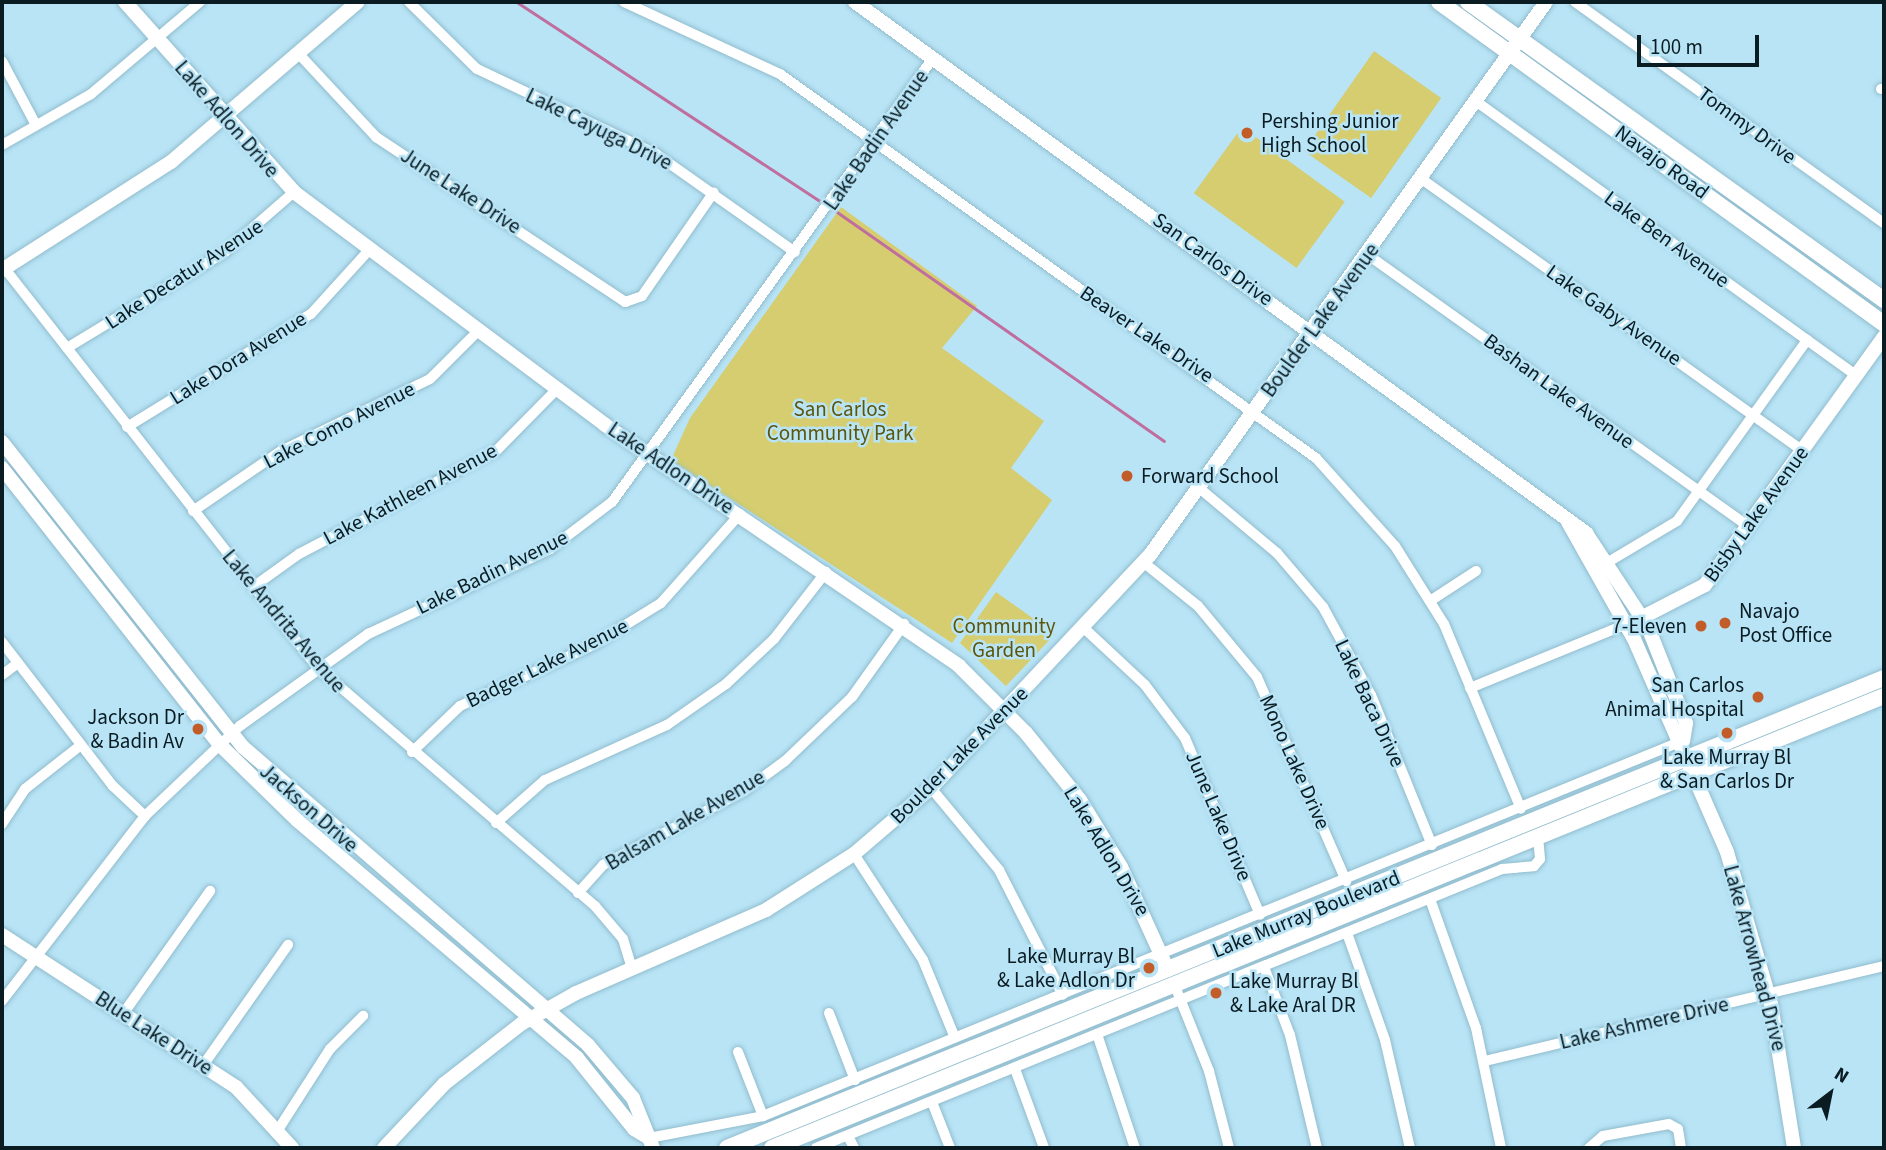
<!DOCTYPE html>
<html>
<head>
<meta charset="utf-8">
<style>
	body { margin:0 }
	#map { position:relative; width:1886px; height:1150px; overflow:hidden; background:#b8e4f6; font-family:"Source Sans 3",sans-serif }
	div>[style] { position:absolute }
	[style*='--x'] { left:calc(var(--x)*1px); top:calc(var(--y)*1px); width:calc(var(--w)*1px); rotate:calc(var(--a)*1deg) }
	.green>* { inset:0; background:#d5cd6f; transform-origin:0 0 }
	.stream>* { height:2.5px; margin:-1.25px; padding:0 1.25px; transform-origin:1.25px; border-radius:1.25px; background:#c06e9e }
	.roads { filter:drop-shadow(0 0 2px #91bccd) drop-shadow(0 0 2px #91bccd) }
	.street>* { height:10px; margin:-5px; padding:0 5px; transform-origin:5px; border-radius:5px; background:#fff }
	.secondary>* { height:14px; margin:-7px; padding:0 7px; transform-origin:7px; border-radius:7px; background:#fff }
	.primary>* { height:16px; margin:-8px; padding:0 8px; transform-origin:8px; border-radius:8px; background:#fff }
	.dots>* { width:19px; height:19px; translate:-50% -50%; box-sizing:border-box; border:4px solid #b8e4f6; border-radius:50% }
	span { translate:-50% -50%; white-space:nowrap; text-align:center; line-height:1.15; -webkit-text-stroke:5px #b8e4f6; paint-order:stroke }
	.street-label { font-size:21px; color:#0a1b22 }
	.poi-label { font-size:21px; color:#0a1b22 }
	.left { translate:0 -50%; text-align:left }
	.right { translate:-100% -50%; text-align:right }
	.park-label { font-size:21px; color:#5c560b }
	.frame { position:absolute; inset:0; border:4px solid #0a1b22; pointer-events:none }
	.north { position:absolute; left:1795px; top:1059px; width:70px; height:70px; -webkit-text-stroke:5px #b8e4f6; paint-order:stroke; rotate:32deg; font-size:19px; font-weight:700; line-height:28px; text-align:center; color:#0a1b22 }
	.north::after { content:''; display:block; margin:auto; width:24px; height:32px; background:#0a1b22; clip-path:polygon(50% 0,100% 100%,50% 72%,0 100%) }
	.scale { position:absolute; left:1637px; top:35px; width:122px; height:32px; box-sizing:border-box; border:4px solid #0a1b22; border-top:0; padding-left:9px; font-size:21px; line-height:24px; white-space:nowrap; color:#0a1b22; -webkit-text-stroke:5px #b8e4f6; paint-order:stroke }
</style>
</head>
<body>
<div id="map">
	<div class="green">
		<i style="left:1374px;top:51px;width:82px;height:122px;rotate:35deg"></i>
		<i style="left:1242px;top:127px;width:127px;height:82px;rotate:36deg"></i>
		<i style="clip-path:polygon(841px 207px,977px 306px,942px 348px,1044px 421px,1011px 468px,1052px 500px,952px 643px,671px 460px,690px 418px)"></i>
		<i style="clip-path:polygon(996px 592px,1055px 634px,1006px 686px,960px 643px)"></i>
	</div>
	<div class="stream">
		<i style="--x:517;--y:2;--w:363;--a:33.3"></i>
		<i style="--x:833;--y:209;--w:404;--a:35"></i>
	</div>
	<div class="roads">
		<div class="street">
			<i style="--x:409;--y:2;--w:95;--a:44.6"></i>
			<i style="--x:477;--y:69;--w:198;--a:25.4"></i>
			<i style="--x:656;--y:154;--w:170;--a:35.2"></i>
			<i style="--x:624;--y:2;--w:172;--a:24.8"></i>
			<i style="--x:780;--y:74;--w:659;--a:35.62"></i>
			<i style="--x:1316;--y:458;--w:118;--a:48.1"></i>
			<i style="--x:1395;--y:546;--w:92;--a:57.9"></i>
			<i style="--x:1444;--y:624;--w:200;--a:67.4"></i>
			<i style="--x:1575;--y:2;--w:380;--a:35.6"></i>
			<i style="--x:298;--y:53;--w:115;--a:47.1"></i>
			<i style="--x:376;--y:137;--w:299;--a:33.5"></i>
			<i style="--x:625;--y:302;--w:18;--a:-19"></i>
			<i style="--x:642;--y:296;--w:126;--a:-55.3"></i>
			<i style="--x:2;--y:61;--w:72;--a:62"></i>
			<i style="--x:1881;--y:89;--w:3;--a:0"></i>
			<i style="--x:1477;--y:102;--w:467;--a:35.8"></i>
			<i style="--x:2;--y:145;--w:103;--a:-29.8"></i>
			<i style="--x:91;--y:94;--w:143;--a:-40.2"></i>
			<i style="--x:1423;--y:180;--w:467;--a:35.5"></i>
			<i style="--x:1368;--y:255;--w:469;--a:35.5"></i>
			<i style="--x:2;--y:265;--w:511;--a:51.92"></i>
			<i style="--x:317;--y:667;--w:367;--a:40.7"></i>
			<i style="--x:595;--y:906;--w:43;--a:49.7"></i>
			<i style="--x:623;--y:939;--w:30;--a:73"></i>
			<i style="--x:67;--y:348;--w:185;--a:-31.3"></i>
			<i style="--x:225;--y:252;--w:91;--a:-41"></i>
			<i style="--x:127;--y:427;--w:216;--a:-31.6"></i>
			<i style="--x:311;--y:314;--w:88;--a:-47.8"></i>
			<i style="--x:1198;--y:487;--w:103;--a:39.9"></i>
			<i style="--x:1277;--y:553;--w:71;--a:49.6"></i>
			<i style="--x:1323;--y:607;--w:100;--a:61.4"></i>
			<i style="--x:1371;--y:695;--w:162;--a:67.9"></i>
			<i style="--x:193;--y:511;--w:107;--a:-34.3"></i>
			<i style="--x:281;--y:451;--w:165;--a:-25.8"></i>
			<i style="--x:430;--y:379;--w:68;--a:-45"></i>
			<i style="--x:1610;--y:561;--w:78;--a:-30.8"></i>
			<i style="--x:1677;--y:521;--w:223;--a:-54.3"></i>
			<i style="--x:1143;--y:562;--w:70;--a:38.7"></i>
			<i style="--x:1198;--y:606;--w:92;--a:50.3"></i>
			<i style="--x:1257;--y:677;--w:223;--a:66.4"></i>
			<i style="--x:253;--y:587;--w:57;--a:-35.7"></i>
			<i style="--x:299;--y:554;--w:224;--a:-27.7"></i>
			<i style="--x:497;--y:450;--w:86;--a:-45.5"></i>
			<i style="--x:1430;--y:601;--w:55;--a:-33.1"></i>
			<i style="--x:1085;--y:629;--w:82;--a:43"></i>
			<i style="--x:1145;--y:685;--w:66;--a:53"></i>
			<i style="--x:1185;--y:738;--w:192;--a:67"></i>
			<i style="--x:2;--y:642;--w:182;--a:52.4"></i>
			<i style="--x:113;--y:786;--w:44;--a:43.2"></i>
			<i style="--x:2;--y:675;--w:20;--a:-37"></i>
			<i style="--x:1470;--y:688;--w:170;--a:-22.2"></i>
			<i style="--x:412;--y:752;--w:66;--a:-43.8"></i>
			<i style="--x:460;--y:706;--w:146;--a:-24.6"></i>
			<i style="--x:593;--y:645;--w:80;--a:-31.7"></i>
			<i style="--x:661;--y:603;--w:119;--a:-48.4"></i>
			<i style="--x:931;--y:788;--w:107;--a:50.3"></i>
			<i style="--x:999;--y:870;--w:140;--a:62.9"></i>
			<i style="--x:496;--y:823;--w:65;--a:-41.3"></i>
			<i style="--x:545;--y:780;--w:134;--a:-24.3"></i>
			<i style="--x:667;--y:725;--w:72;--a:-34.8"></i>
			<i style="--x:726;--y:684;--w:66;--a:-43.2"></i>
			<i style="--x:774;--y:639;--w:85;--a:-52.2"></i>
			<i style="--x:2;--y:824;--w:42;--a:-56.7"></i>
			<i style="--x:25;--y:789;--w:71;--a:-38.2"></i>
			<i style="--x:854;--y:854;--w:126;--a:56.9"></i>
			<i style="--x:923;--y:960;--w:84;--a:67.7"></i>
			<i style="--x:578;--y:893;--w:38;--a:-48"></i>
			<i style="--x:603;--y:865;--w:159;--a:-27.7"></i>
			<i style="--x:744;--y:791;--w:51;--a:-36.2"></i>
			<i style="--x:785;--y:761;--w:93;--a:-43.7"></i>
			<i style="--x:852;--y:697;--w:90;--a:-54.5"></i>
			<i style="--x:1430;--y:899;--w:137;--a:70.4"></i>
			<i style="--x:1476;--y:1028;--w:123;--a:78.2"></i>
			<i style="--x:1347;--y:933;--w:114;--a:70.4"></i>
			<i style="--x:1385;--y:1040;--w:111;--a:77"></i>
			<i style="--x:1264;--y:967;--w:73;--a:69.1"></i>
			<i style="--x:1290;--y:1035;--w:116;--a:76.6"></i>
			<i style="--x:1175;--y:986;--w:92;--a:68.2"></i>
			<i style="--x:1209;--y:1071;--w:80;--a:75.4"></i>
			<i style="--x:2;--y:1001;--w:234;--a:-52.3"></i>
			<i style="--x:145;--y:816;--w:131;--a:-43.5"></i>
			<i style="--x:240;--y:726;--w:158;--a:-35.7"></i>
			<i style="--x:368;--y:634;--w:201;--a:-25"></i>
			<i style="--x:550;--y:549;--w:78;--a:-37.2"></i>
			<i style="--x:612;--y:502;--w:548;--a:-54.13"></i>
			<i style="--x:829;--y:1013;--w:72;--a:68.8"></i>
			<i style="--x:123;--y:1014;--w:151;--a:-54.7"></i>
			<i style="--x:1097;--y:1034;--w:120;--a:71.6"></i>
			<i style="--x:738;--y:1052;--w:69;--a:68.7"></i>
			<i style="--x:1485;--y:1061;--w:410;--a:-13.4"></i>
			<i style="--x:204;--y:1064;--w:146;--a:-54.8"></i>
			<i style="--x:1015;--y:1069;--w:84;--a:69.8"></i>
			<i style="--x:932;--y:1102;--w:49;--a:68.6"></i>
			<i style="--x:276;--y:1133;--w:100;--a:-57.3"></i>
			<i style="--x:330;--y:1049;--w:47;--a:-45"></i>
			<i style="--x:848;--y:1136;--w:13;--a:63"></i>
			<i style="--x:649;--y:1138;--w:116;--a:-10.9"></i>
			<i style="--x:763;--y:1116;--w:993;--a:-22.2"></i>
			<i style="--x:816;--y:1148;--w:741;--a:-22.13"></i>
			<i style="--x:1502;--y:869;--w:32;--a:-5"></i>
			<i style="--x:1534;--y:866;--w:9;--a:-49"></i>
			<i style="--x:1540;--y:859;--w:21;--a:-95"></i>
			<i style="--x:1589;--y:1148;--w:18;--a:-41"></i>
			<i style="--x:1603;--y:1136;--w:67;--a:-10.3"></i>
			<i style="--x:1669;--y:1124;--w:10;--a:29"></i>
			<i style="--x:1678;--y:1129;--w:19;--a:81"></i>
		</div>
		<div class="secondary">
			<i style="--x:125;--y:2;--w:254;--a:48.3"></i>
			<i style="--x:294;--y:192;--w:389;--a:36.8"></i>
			<i style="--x:605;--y:425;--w:428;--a:34.2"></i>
			<i style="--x:959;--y:666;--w:95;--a:45"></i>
			<i style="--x:1026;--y:733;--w:86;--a:51.1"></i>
			<i style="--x:1080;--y:800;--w:79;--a:58.5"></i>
			<i style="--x:1121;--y:867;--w:113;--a:65.5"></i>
			<i style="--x:855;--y:2;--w:904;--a:35.99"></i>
			<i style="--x:1586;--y:533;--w:113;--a:56.6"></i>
			<i style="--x:1648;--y:627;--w:103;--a:68.4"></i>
			<i style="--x:1686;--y:723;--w:18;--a:99"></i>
			<i style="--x:2;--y:270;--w:201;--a:-32.6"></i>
			<i style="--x:171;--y:162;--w:246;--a:-40.6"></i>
			<i style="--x:2;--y:442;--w:389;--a:51.7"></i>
			<i style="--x:243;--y:747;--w:456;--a:40.8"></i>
			<i style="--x:588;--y:1045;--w:70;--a:49.7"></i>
			<i style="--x:633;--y:1098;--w:54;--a:68.2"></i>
			<i style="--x:2;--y:468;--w:351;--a:51.8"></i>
			<i style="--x:219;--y:744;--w:110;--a:44.3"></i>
			<i style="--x:298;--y:821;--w:366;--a:40.3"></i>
			<i style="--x:577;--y:1058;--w:91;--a:51.2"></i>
			<i style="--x:634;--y:1129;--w:17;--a:31"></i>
			<i style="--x:1568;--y:522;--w:134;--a:60.6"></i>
			<i style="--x:1634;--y:639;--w:232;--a:66.4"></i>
			<i style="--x:1727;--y:852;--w:158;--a:73.9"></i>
			<i style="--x:1771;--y:1004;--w:146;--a:80.9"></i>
			<i style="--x:1637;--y:620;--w:76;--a:-27.2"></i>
			<i style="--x:1705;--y:585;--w:306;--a:-54.2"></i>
			<i style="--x:2;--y:935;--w:279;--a:33"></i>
			<i style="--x:236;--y:1087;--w:83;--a:47.4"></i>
			<i style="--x:384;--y:1148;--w:88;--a:-46.8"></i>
			<i style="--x:444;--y:1084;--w:98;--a:-37.9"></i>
			<i style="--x:521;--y:1024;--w:63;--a:-29.4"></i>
			<i style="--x:576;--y:993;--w:207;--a:-23.6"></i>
			<i style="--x:766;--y:910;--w:104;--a:-32.5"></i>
			<i style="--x:854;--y:854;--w:101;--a:-40.6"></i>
			<i style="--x:931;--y:788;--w:320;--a:-46.8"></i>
			<i style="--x:1150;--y:555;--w:680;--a:-54.39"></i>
		</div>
		<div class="primary">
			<i style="--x:1439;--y:2;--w:549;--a:35.89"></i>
			<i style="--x:1468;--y:2;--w:512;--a:35.62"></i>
			<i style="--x:727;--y:1148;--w:1249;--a:-22.11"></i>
			<i style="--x:772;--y:1148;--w:1200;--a:-22.12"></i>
		</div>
	</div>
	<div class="dots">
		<i style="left:1247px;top:133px;background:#c25d2a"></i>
		<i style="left:1127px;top:476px;background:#c25d2a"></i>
		<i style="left:1725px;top:623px;background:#c25d2a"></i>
		<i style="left:1701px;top:626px;background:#c25d2a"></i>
		<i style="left:1758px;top:697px;background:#c25d2a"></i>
		<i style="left:198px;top:729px;background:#c25d2a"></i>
		<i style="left:1727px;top:733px;background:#c25d2a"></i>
		<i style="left:1149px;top:968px;background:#c25d2a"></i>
		<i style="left:1216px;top:993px;background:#c25d2a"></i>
	</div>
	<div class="street-label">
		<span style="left:227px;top:119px;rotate:49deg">Lake Adlon Drive</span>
		<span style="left:1747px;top:125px;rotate:36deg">Tommy Drive</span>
		<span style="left:599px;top:129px;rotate:26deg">Lake Cayuga Drive</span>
		<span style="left:876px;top:140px;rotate:-55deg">Lake Badin Avenue</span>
		<span style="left:1662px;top:162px;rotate:36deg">Navajo Road</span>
		<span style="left:461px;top:191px;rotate:33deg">June Lake Drive</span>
		<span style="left:1667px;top:239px;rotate:36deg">Lake Ben Avenue</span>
		<span style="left:1213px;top:259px;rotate:36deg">San Carlos Drive</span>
		<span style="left:184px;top:274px;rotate:-33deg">Lake Decatur Avenue</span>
		<span style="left:1614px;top:315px;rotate:35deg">Lake Gaby Avenue</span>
		<span style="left:1320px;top:320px;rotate:-54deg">Boulder Lake Avenue</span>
		<span style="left:1147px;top:334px;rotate:34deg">Beaver Lake Drive</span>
		<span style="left:238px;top:358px;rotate:-32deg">Lake Dora Avenue</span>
		<span style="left:1559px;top:391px;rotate:36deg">Bashan Lake Avenue</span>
		<span style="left:339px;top:425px;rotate:-27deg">Lake Como Avenue</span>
		<span style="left:671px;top:468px;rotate:34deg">Lake Adlon Drive</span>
		<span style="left:410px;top:494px;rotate:-28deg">Lake Kathleen Avenue</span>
		<span style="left:1756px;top:514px;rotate:-54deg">Bisby Lake Avenue</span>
		<span style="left:492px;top:572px;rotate:-26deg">Lake Badin Avenue</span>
		<span style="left:284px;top:621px;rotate:50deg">Lake Andrita Avenue</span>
		<span style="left:547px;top:663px;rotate:-26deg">Badger Lake Avenue</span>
		<span style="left:1370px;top:703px;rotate:65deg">Lake Baca Drive</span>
		<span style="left:959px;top:755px;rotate:-45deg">Boulder Lake Avenue</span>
		<span style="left:1295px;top:762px;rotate:66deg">Mono Lake Drive</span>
		<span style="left:309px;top:808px;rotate:41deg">Jackson Drive</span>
		<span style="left:1219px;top:816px;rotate:67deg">June Lake Drive</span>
		<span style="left:685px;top:820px;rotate:-30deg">Balsam Lake Avenue</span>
		<span style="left:1107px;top:851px;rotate:59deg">Lake Adlon Drive</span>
		<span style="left:1306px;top:914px;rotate:-22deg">Lake Murray Boulevard</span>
		<span style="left:1755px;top:958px;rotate:75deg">Lake Arrowhead Drive</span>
		<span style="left:1644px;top:1023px;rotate:-13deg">Lake Ashmere Drive</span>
		<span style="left:154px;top:1033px;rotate:33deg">Blue Lake Drive</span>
	</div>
	<div class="poi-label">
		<span class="left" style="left:1261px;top:133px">Pershing Junior<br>High School</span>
		<span class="left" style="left:1141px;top:476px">Forward School</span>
		<span class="left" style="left:1739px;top:623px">Navajo<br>Post Office</span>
		<span class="right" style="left:1687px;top:626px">7-Eleven</span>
		<span class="right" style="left:1744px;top:697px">San Carlos<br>Animal Hospital</span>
		<span class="right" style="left:184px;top:729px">Jackson Dr<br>&amp; Badin Av</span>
		<span style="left:1727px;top:769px">Lake Murray Bl<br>&amp; San Carlos Dr</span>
		<span class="right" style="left:1135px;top:968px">Lake Murray Bl<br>&amp; Lake Adlon Dr</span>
		<span class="left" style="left:1230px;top:993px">Lake Murray Bl<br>&amp; Lake Aral DR</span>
	</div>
	<div class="park-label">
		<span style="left:840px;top:421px">San Carlos<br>Community Park</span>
		<span style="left:1004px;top:638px">Community<br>Garden</span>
	</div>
	<div class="frame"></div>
	<div class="north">N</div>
	<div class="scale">100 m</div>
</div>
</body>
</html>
